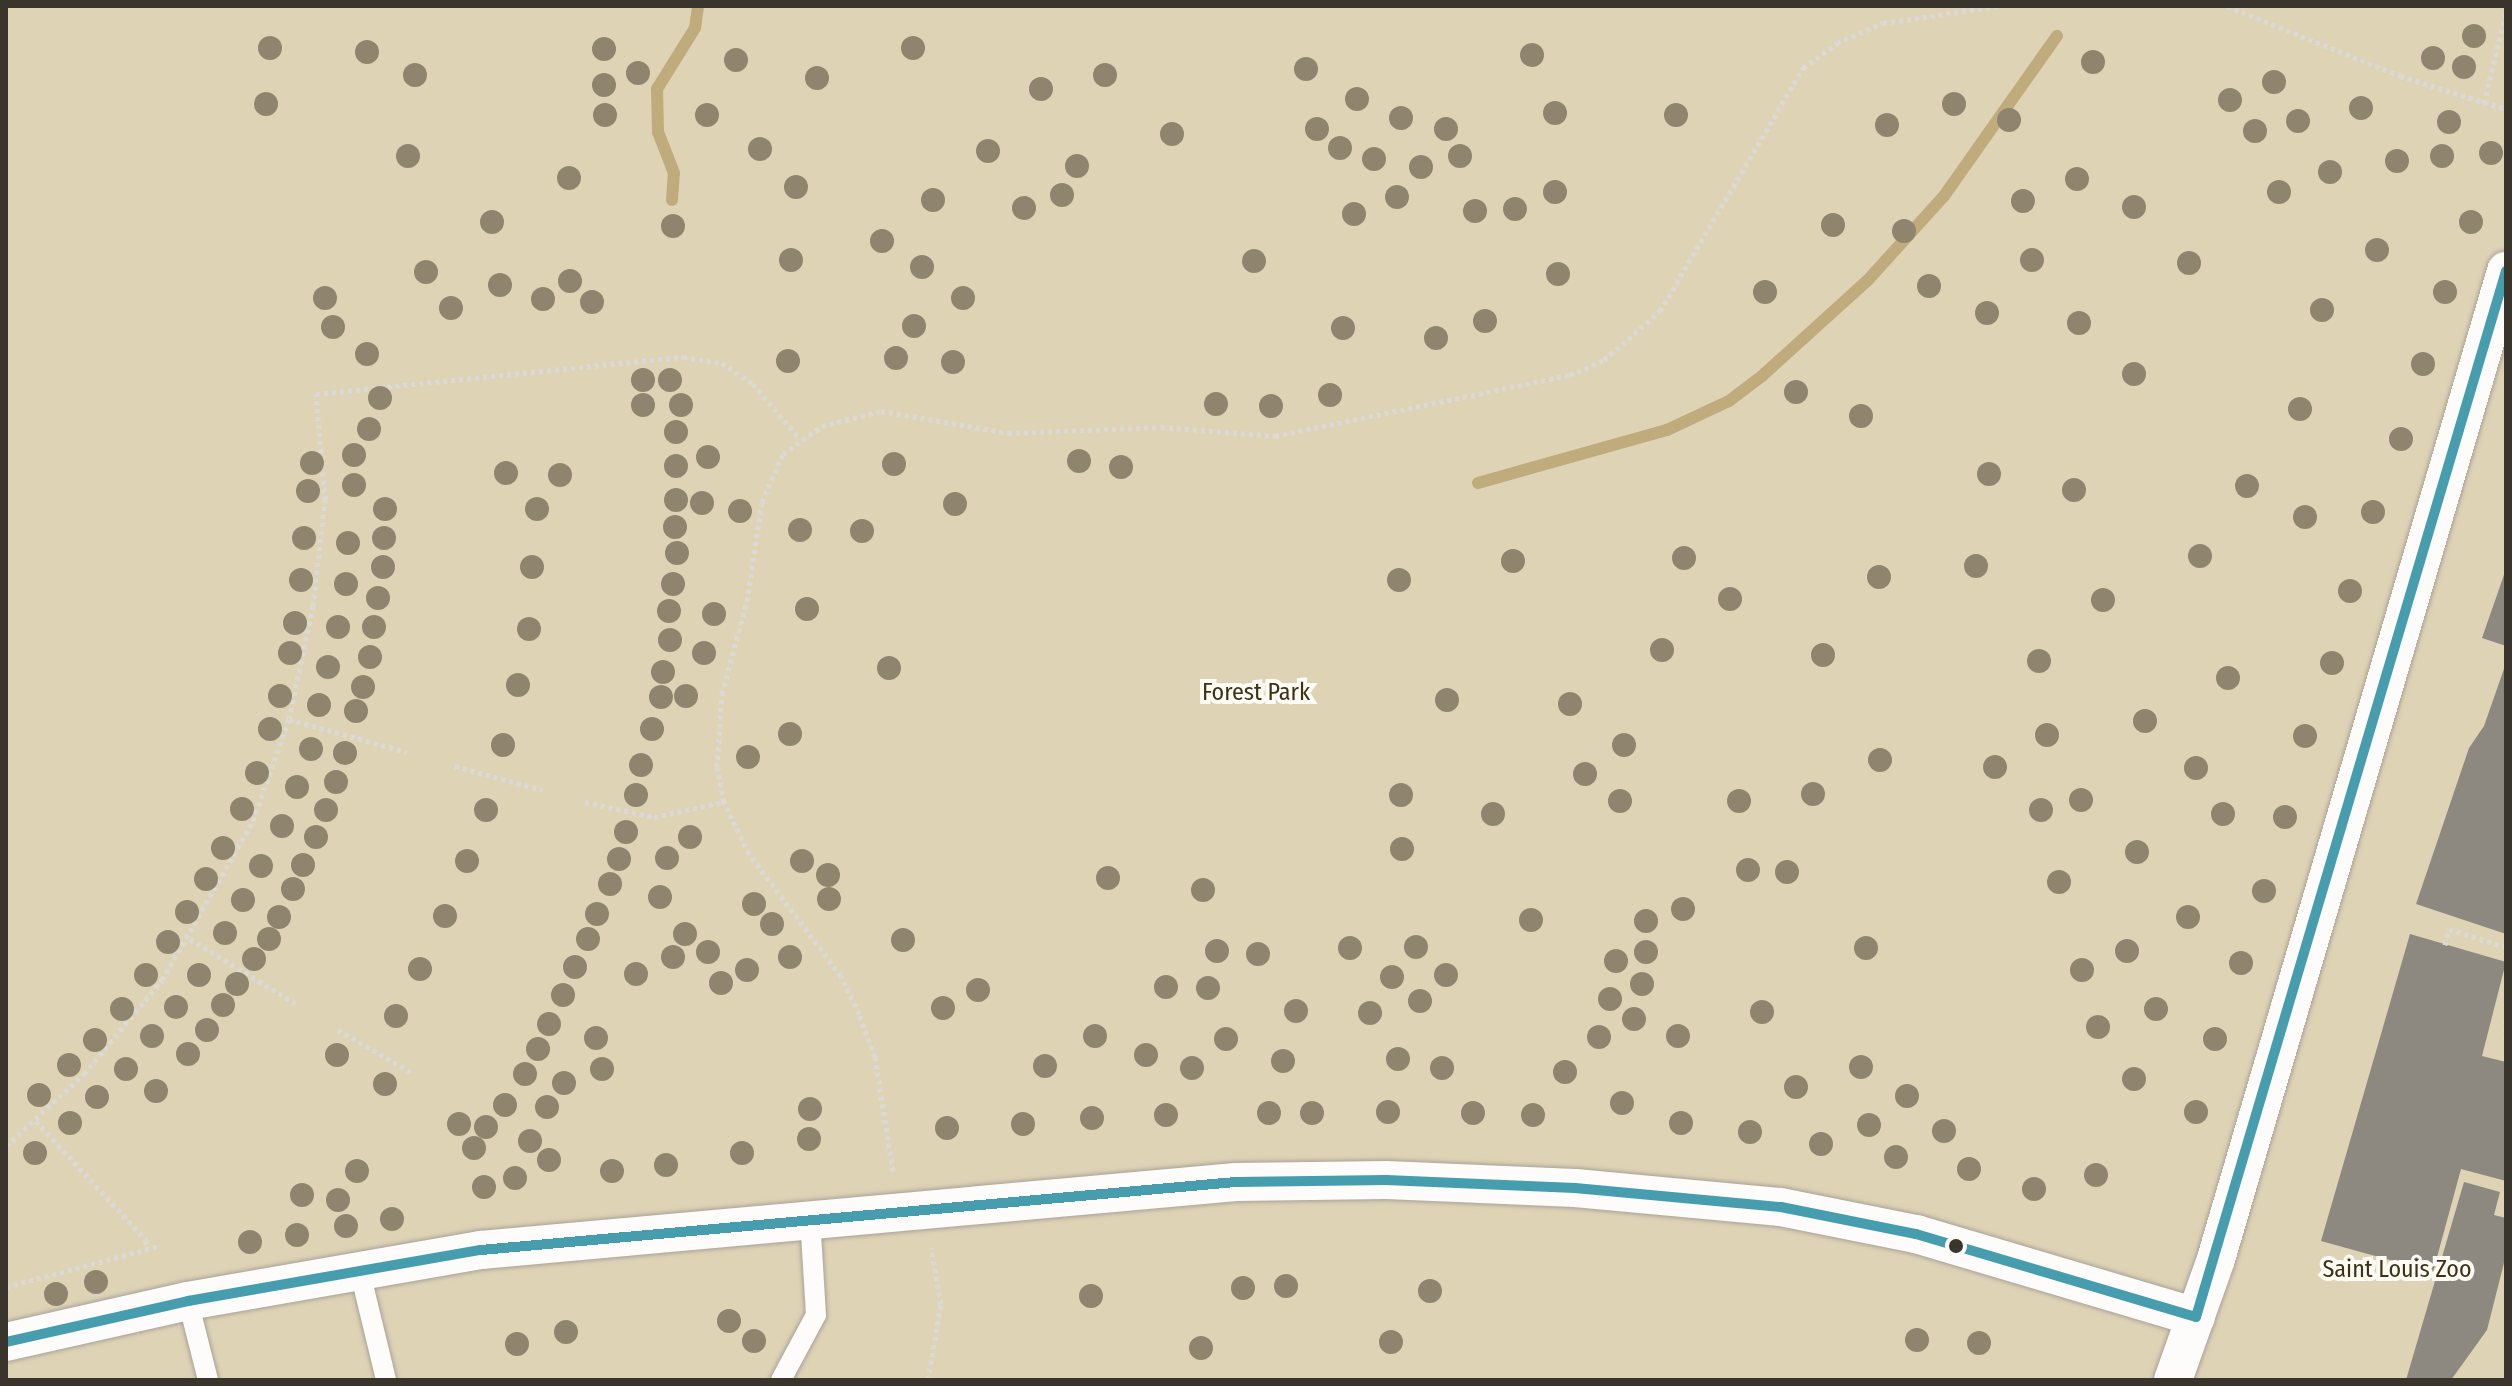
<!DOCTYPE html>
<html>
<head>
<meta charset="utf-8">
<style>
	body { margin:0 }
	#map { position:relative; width:2512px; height:1386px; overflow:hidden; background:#f1eadd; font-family:"Fira Sans Condensed",sans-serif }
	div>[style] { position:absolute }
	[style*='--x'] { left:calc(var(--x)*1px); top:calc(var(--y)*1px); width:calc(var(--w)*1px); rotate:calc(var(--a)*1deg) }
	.green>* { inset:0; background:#dfd3b6; transform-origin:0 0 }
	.stream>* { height:12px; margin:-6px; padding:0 6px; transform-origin:6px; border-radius:6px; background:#bfab7b }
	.building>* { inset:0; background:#8e8980 }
	.path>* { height:5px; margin-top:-2.5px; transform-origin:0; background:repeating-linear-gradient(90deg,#dcdad6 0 4px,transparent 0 8px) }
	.roads { filter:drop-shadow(0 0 2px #a8a298) drop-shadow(0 0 2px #a8a298) }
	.lane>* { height:20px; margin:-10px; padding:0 10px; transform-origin:10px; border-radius:10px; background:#fdfcfa }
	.street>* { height:38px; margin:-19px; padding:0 19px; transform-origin:19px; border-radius:19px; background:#fdfcfa }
	.bus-1>* { height:10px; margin:-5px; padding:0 5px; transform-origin:5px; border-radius:5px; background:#469dad }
	.trees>* { width:24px; height:24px; margin:-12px; border-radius:50%; background:#8f856f }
	.dots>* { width:22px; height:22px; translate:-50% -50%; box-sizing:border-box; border:4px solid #fefcf7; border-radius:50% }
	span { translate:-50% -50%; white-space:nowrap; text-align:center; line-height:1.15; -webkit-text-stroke:8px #fefcf7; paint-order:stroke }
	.park-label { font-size:24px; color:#3e3215 }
	.frame { position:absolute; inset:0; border:8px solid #3a352c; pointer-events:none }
</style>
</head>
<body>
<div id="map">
	<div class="green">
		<i style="left:6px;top:6px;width:2500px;height:1374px"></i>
	</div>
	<div class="stream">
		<i style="--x:672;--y:200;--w:27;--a:-86"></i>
		<i style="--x:674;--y:173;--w:44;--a:-111.3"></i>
		<i style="--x:658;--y:132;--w:43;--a:-91.3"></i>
		<i style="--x:657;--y:89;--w:72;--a:-58.1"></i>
		<i style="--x:695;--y:28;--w:22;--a:-82"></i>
		<i style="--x:1478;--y:483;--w:196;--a:-15.7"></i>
		<i style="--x:1667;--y:430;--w:68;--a:-25.1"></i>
		<i style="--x:1729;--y:401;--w:41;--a:-37.1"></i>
		<i style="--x:1762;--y:376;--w:143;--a:-42.2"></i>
		<i style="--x:1868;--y:280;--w:113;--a:-47.9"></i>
		<i style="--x:1944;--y:196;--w:196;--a:-54.8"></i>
	</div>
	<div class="building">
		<i style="clip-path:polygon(2506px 569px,2506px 646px,2482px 638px)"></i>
		<i style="clip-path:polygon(2506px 663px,2506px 934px,2416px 904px,2469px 748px,2484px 726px)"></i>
		<i style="clip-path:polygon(2410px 934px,2506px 962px,2482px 1056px,2506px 1062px,2506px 1181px,2461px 1169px,2433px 1272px,2321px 1241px)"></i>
		<i style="clip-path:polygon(2464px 1182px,2500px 1192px,2494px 1215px,2506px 1218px,2506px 1255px,2487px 1330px,2451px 1380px,2406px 1380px)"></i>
	</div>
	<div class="path">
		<i style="--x:2227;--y:6;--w:187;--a:22"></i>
		<i style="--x:2400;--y:76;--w:111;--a:17.3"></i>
		<i style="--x:2484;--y:103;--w:93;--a:-76.3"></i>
		<i style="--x:289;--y:719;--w:122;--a:15.8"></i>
		<i style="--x:455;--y:766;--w:90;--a:15.4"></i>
		<i style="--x:585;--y:802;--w:71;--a:12.3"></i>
		<i style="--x:654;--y:817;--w:72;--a:-12.1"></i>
		<i style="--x:190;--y:939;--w:124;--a:31.5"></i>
		<i style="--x:2445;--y:945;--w:16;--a:-76"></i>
		<i style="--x:2449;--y:929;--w:60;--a:17.5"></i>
		<i style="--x:2506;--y:1020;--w:23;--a:90"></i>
		<i style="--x:338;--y:1030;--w:84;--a:29.9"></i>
		<i style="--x:36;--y:1121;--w:162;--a:47.3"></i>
		<i style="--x:146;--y:1240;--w:9;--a:84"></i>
		<i style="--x:6;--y:1146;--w:106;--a:-42.7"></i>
		<i style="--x:84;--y:1074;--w:122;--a:-50.3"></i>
		<i style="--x:162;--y:980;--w:183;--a:-60.2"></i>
		<i style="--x:253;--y:821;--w:108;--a:-70.6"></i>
		<i style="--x:289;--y:719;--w:116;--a:-78"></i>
		<i style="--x:313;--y:606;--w:107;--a:-83.5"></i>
		<i style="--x:325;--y:500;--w:106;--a:-94.9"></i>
		<i style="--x:316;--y:394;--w:369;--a:-5.8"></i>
		<i style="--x:683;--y:357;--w:39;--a:9"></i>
		<i style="--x:722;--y:363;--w:37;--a:34"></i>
		<i style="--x:753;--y:384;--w:72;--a:49.5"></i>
		<i style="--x:893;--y:1171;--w:115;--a:-99"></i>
		<i style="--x:875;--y:1057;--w:46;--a:-110.4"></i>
		<i style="--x:859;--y:1014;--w:42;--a:-115.3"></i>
		<i style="--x:841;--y:976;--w:153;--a:-127"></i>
		<i style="--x:749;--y:854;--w:58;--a:-115.7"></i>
		<i style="--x:724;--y:802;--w:36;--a:-101"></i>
		<i style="--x:717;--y:767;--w:73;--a:-86.1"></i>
		<i style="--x:722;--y:694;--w:96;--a:-75"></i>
		<i style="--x:747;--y:601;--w:100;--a:-81.4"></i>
		<i style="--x:762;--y:502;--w:52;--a:-66.4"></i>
		<i style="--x:783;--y:454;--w:48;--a:-35.7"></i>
		<i style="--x:822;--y:426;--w:61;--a:-14.3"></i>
		<i style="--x:881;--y:411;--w:129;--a:9.8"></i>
		<i style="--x:1008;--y:433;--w:153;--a:-2.2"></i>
		<i style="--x:1161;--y:427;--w:114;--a:4.5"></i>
		<i style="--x:1275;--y:436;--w:301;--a:-11.7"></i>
		<i style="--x:1570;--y:375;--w:37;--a:-24"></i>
		<i style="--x:1604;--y:360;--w:74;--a:-41.2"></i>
		<i style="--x:1660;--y:311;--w:282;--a:-59.5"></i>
		<i style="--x:1803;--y:68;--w:42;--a:-36.3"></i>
		<i style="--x:1837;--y:43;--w:50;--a:-23.5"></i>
		<i style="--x:1883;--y:23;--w:117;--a:-8.3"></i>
		<i style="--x:6;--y:1287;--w:158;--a:-15"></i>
		<i style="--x:928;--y:1380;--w:77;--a:-80.3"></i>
		<i style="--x:941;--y:1304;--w:57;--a:-100.1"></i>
	</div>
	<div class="roads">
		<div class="lane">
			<i style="--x:359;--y:1268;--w:115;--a:76.4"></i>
			<i style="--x:188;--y:1301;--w:81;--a:75.8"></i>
			<i style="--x:781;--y:1380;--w:74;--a:-61.7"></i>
			<i style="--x:816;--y:1315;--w:98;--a:-93.5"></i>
		</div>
		<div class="street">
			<i style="--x:6;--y:1342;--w:187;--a:-12.7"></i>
			<i style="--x:188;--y:1301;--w:297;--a:-9.9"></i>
			<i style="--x:481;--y:1250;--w:758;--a:-5.15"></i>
			<i style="--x:1236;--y:1182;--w:150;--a:-0.8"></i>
			<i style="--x:1386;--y:1180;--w:189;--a:2.4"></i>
			<i style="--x:1575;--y:1188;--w:207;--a:5.3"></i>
			<i style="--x:1781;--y:1207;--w:138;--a:11.3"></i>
			<i style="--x:1916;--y:1234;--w:292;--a:16.5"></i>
			<i style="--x:2173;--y:1380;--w:128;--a:-70.4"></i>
			<i style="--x:2216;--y:1259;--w:1030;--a:-73.64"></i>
		</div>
	</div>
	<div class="bus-1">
		<i style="--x:6;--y:1342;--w:187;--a:-12.7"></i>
		<i style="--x:188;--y:1301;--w:297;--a:-9.9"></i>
		<i style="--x:481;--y:1250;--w:758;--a:-5.15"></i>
		<i style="--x:1236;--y:1182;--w:150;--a:-0.8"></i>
		<i style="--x:1386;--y:1180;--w:189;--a:2.4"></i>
		<i style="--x:1575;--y:1188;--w:207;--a:5.3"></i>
		<i style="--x:1781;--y:1207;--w:138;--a:11.3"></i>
		<i style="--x:1916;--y:1234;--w:292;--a:16.5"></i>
		<i style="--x:2196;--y:1317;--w:1091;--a:-73.49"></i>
	</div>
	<div class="trees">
		<i style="left:2474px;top:36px"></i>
		<i style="left:270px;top:48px"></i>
		<i style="left:913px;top:48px"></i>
		<i style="left:604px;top:49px"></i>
		<i style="left:367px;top:52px"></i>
		<i style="left:1532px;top:55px"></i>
		<i style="left:2433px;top:58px"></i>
		<i style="left:736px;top:60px"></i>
		<i style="left:2093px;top:62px"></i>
		<i style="left:2464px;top:67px"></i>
		<i style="left:1306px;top:69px"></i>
		<i style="left:638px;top:73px"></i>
		<i style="left:415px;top:75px"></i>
		<i style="left:1105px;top:75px"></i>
		<i style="left:817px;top:78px"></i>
		<i style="left:2274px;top:82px"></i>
		<i style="left:604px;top:85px"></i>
		<i style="left:1041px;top:89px"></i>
		<i style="left:1357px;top:99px"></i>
		<i style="left:2230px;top:100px"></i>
		<i style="left:266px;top:104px"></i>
		<i style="left:1954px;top:104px"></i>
		<i style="left:2361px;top:108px"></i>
		<i style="left:1555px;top:113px"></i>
		<i style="left:605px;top:115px"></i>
		<i style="left:707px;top:115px"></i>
		<i style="left:1676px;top:115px"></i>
		<i style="left:1401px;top:118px"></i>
		<i style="left:2009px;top:120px"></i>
		<i style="left:2298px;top:121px"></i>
		<i style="left:2449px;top:122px"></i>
		<i style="left:1887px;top:125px"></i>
		<i style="left:1317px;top:129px"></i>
		<i style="left:1446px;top:129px"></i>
		<i style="left:2255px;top:131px"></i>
		<i style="left:1172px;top:134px"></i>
		<i style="left:1340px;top:148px"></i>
		<i style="left:760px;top:149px"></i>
		<i style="left:988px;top:151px"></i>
		<i style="left:2491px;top:153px"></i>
		<i style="left:408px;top:156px"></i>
		<i style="left:1460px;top:156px"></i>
		<i style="left:2442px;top:156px"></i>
		<i style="left:1374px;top:159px"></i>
		<i style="left:2397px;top:161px"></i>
		<i style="left:1077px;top:166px"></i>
		<i style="left:1421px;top:167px"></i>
		<i style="left:2330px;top:172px"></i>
		<i style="left:569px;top:178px"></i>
		<i style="left:2077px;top:179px"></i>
		<i style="left:796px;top:187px"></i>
		<i style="left:1555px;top:192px"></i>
		<i style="left:2279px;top:192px"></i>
		<i style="left:1062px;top:195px"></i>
		<i style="left:1397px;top:197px"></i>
		<i style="left:933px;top:200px"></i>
		<i style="left:2023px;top:201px"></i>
		<i style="left:2134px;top:207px"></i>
		<i style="left:1024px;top:208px"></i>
		<i style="left:1515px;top:209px"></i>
		<i style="left:1475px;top:211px"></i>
		<i style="left:1354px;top:214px"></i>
		<i style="left:492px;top:222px"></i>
		<i style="left:2471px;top:222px"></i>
		<i style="left:1833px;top:225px"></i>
		<i style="left:673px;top:226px"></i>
		<i style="left:1904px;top:231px"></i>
		<i style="left:882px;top:241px"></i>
		<i style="left:2377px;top:250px"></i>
		<i style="left:791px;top:260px"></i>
		<i style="left:2032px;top:260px"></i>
		<i style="left:1254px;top:261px"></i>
		<i style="left:2189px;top:263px"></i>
		<i style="left:922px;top:267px"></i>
		<i style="left:426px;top:272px"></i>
		<i style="left:1558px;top:274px"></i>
		<i style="left:570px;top:281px"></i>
		<i style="left:500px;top:285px"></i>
		<i style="left:1929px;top:286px"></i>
		<i style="left:1765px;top:292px"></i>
		<i style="left:2445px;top:292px"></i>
		<i style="left:325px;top:298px"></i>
		<i style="left:963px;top:298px"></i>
		<i style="left:543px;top:299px"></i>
		<i style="left:592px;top:302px"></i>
		<i style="left:451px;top:308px"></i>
		<i style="left:2322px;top:310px"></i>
		<i style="left:1987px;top:313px"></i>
		<i style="left:1485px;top:321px"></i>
		<i style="left:2079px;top:323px"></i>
		<i style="left:914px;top:326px"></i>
		<i style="left:333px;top:327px"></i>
		<i style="left:1343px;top:328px"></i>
		<i style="left:1436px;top:338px"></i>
		<i style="left:367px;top:354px"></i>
		<i style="left:896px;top:358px"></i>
		<i style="left:788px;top:361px"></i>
		<i style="left:953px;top:362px"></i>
		<i style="left:2423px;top:364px"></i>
		<i style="left:2134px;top:374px"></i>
		<i style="left:643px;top:380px"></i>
		<i style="left:670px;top:380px"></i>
		<i style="left:1796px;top:392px"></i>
		<i style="left:1330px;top:395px"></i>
		<i style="left:380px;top:398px"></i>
		<i style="left:1216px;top:404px"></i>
		<i style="left:643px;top:405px"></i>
		<i style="left:681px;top:405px"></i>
		<i style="left:1271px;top:406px"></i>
		<i style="left:2300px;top:409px"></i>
		<i style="left:1861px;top:416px"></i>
		<i style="left:369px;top:429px"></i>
		<i style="left:676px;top:432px"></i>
		<i style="left:2401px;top:439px"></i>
		<i style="left:354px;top:455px"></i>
		<i style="left:708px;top:457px"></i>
		<i style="left:1079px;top:461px"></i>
		<i style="left:312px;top:463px"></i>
		<i style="left:894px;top:464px"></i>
		<i style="left:676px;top:466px"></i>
		<i style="left:1121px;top:467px"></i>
		<i style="left:506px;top:473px"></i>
		<i style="left:1989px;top:474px"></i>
		<i style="left:560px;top:475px"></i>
		<i style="left:354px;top:485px"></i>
		<i style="left:2247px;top:486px"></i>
		<i style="left:2074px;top:490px"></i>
		<i style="left:308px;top:491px"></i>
		<i style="left:676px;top:500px"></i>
		<i style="left:702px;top:503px"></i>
		<i style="left:955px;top:504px"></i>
		<i style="left:385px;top:509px"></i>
		<i style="left:537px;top:509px"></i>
		<i style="left:740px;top:511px"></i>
		<i style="left:2373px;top:512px"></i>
		<i style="left:2305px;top:517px"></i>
		<i style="left:675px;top:527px"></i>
		<i style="left:800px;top:530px"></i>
		<i style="left:862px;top:531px"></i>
		<i style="left:304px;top:538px"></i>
		<i style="left:384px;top:538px"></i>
		<i style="left:348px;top:543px"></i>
		<i style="left:677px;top:553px"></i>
		<i style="left:2200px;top:556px"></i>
		<i style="left:1684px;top:558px"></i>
		<i style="left:1513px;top:561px"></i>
		<i style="left:1976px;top:566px"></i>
		<i style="left:383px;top:567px"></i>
		<i style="left:532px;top:567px"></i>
		<i style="left:1879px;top:577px"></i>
		<i style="left:301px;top:580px"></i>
		<i style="left:1399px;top:580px"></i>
		<i style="left:346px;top:584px"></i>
		<i style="left:673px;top:584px"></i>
		<i style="left:2350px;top:591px"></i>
		<i style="left:378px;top:598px"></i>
		<i style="left:1730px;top:599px"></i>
		<i style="left:2103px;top:600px"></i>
		<i style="left:807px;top:609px"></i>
		<i style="left:669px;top:611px"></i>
		<i style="left:714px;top:614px"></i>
		<i style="left:295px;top:623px"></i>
		<i style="left:338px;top:627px"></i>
		<i style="left:374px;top:627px"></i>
		<i style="left:529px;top:629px"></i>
		<i style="left:670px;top:640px"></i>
		<i style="left:1662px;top:650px"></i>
		<i style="left:290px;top:653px"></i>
		<i style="left:704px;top:653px"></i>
		<i style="left:1823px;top:655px"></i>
		<i style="left:370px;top:657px"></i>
		<i style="left:2039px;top:661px"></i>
		<i style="left:2332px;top:663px"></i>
		<i style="left:328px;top:667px"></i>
		<i style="left:889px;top:668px"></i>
		<i style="left:663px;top:672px"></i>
		<i style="left:2228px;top:678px"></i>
		<i style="left:518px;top:685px"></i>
		<i style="left:363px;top:687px"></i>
		<i style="left:280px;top:696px"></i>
		<i style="left:686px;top:696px"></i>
		<i style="left:661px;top:697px"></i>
		<i style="left:1447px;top:700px"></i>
		<i style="left:1570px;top:704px"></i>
		<i style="left:319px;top:705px"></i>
		<i style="left:356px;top:711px"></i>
		<i style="left:2145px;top:721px"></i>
		<i style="left:270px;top:729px"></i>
		<i style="left:652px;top:729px"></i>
		<i style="left:790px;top:734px"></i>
		<i style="left:2047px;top:735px"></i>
		<i style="left:2305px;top:736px"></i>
		<i style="left:503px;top:745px"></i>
		<i style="left:1624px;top:745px"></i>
		<i style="left:311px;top:749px"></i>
		<i style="left:345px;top:753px"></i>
		<i style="left:748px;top:757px"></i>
		<i style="left:1880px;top:760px"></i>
		<i style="left:641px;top:765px"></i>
		<i style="left:1995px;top:767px"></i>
		<i style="left:2196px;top:768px"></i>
		<i style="left:257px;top:773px"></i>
		<i style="left:1585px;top:774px"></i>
		<i style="left:336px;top:782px"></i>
		<i style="left:297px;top:787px"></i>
		<i style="left:1813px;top:794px"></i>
		<i style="left:636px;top:795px"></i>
		<i style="left:1401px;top:795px"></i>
		<i style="left:2081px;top:800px"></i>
		<i style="left:1620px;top:801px"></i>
		<i style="left:1739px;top:801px"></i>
		<i style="left:242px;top:809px"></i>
		<i style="left:326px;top:810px"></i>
		<i style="left:486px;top:810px"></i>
		<i style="left:2041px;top:810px"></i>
		<i style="left:1493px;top:814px"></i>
		<i style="left:2223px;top:814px"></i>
		<i style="left:2285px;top:817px"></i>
		<i style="left:282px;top:826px"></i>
		<i style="left:626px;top:832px"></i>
		<i style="left:316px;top:837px"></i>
		<i style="left:690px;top:837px"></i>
		<i style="left:223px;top:848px"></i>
		<i style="left:1402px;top:849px"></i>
		<i style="left:2137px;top:852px"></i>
		<i style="left:667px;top:858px"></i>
		<i style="left:619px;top:859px"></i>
		<i style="left:467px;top:861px"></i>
		<i style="left:802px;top:861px"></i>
		<i style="left:303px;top:865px"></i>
		<i style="left:261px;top:866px"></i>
		<i style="left:1748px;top:870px"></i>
		<i style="left:1787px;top:872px"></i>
		<i style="left:828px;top:875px"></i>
		<i style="left:1108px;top:878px"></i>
		<i style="left:206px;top:879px"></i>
		<i style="left:2059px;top:882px"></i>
		<i style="left:610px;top:884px"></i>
		<i style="left:293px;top:889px"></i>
		<i style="left:1203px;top:890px"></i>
		<i style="left:2264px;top:891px"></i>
		<i style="left:660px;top:897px"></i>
		<i style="left:829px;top:899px"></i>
		<i style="left:243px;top:900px"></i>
		<i style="left:754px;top:904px"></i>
		<i style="left:1683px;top:909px"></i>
		<i style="left:187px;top:912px"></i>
		<i style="left:597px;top:914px"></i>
		<i style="left:445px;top:916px"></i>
		<i style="left:279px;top:917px"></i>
		<i style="left:2188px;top:917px"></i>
		<i style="left:1531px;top:920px"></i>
		<i style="left:1646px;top:921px"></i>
		<i style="left:772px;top:924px"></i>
		<i style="left:225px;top:933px"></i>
		<i style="left:685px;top:934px"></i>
		<i style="left:269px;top:939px"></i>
		<i style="left:588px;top:939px"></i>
		<i style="left:903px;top:940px"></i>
		<i style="left:168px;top:942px"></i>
		<i style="left:1416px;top:947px"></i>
		<i style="left:1350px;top:948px"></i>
		<i style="left:1866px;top:948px"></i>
		<i style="left:1217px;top:951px"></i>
		<i style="left:2127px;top:951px"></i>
		<i style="left:708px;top:952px"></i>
		<i style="left:1646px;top:952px"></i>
		<i style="left:1258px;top:954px"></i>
		<i style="left:673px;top:957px"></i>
		<i style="left:790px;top:957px"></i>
		<i style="left:254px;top:959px"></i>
		<i style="left:1616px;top:961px"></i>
		<i style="left:2241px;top:963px"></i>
		<i style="left:575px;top:967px"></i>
		<i style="left:420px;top:969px"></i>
		<i style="left:747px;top:970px"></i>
		<i style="left:2082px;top:970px"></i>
		<i style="left:636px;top:974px"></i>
		<i style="left:146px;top:975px"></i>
		<i style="left:199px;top:975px"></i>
		<i style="left:1446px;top:975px"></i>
		<i style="left:1392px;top:977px"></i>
		<i style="left:721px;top:983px"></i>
		<i style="left:237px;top:984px"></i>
		<i style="left:1642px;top:984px"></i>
		<i style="left:1166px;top:987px"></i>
		<i style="left:1208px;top:988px"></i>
		<i style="left:978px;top:990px"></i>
		<i style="left:563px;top:995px"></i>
		<i style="left:1610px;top:999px"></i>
		<i style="left:1420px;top:1001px"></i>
		<i style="left:223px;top:1005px"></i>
		<i style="left:176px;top:1007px"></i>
		<i style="left:943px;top:1008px"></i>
		<i style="left:122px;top:1009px"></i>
		<i style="left:2156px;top:1009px"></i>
		<i style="left:1296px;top:1011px"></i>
		<i style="left:1762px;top:1012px"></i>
		<i style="left:1370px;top:1013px"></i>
		<i style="left:396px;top:1016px"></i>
		<i style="left:1634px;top:1019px"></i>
		<i style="left:549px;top:1024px"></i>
		<i style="left:2098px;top:1027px"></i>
		<i style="left:207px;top:1030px"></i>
		<i style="left:152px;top:1036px"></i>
		<i style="left:1095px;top:1036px"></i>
		<i style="left:1678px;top:1036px"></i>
		<i style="left:1599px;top:1037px"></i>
		<i style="left:596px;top:1038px"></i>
		<i style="left:1226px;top:1039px"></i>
		<i style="left:2215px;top:1039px"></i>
		<i style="left:95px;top:1040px"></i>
		<i style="left:538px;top:1049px"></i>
		<i style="left:188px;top:1054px"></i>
		<i style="left:337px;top:1055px"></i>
		<i style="left:1146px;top:1055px"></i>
		<i style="left:1398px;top:1059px"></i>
		<i style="left:1283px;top:1061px"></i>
		<i style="left:69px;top:1065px"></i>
		<i style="left:1045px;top:1066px"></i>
		<i style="left:1861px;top:1067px"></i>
		<i style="left:1192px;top:1068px"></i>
		<i style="left:1442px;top:1068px"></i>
		<i style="left:126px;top:1069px"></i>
		<i style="left:602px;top:1069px"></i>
		<i style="left:1565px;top:1072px"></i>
		<i style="left:525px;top:1074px"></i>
		<i style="left:2134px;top:1079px"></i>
		<i style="left:564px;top:1083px"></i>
		<i style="left:385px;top:1084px"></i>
		<i style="left:1796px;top:1087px"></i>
		<i style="left:156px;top:1091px"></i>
		<i style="left:39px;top:1095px"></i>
		<i style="left:1907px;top:1096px"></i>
		<i style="left:97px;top:1097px"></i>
		<i style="left:1622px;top:1103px"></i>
		<i style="left:505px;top:1105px"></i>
		<i style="left:547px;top:1107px"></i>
		<i style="left:810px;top:1109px"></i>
		<i style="left:1388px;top:1112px"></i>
		<i style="left:2196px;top:1112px"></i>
		<i style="left:1269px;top:1113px"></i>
		<i style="left:1312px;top:1113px"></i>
		<i style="left:1473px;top:1113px"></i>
		<i style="left:1166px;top:1115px"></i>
		<i style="left:1533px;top:1115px"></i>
		<i style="left:1092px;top:1118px"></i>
		<i style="left:70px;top:1123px"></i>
		<i style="left:1681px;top:1123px"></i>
		<i style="left:459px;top:1124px"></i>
		<i style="left:1023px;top:1124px"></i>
		<i style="left:1869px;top:1125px"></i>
		<i style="left:486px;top:1127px"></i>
		<i style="left:947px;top:1128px"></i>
		<i style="left:1944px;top:1131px"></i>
		<i style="left:1750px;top:1132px"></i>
		<i style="left:809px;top:1139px"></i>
		<i style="left:530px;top:1141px"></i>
		<i style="left:1821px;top:1144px"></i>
		<i style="left:474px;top:1148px"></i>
		<i style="left:35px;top:1153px"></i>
		<i style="left:742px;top:1153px"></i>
		<i style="left:1896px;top:1157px"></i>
		<i style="left:549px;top:1160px"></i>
		<i style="left:666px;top:1165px"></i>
		<i style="left:1969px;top:1169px"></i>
		<i style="left:357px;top:1171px"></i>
		<i style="left:612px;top:1171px"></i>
		<i style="left:2096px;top:1175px"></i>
		<i style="left:515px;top:1178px"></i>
		<i style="left:484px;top:1187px"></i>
		<i style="left:2034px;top:1189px"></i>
		<i style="left:302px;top:1195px"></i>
		<i style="left:338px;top:1200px"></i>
		<i style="left:392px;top:1219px"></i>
		<i style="left:346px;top:1226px"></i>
		<i style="left:297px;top:1235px"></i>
		<i style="left:250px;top:1242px"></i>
		<i style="left:96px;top:1282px"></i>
		<i style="left:1286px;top:1286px"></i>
		<i style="left:1243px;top:1288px"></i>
		<i style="left:1430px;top:1291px"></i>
		<i style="left:56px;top:1294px"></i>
		<i style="left:1091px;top:1296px"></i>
		<i style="left:729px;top:1321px"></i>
		<i style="left:566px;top:1332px"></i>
		<i style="left:1917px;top:1340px"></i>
		<i style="left:754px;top:1341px"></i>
		<i style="left:1391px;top:1342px"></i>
		<i style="left:1979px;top:1343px"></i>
		<i style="left:517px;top:1344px"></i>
		<i style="left:1201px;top:1348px"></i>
	</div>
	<div class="dots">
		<i style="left:1956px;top:1246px;background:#3a352c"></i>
	</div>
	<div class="park-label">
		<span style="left:1256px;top:693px">Forest Park</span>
		<span style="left:2397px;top:1270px">Saint Louis Zoo</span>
	</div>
	<div class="frame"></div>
</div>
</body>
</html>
